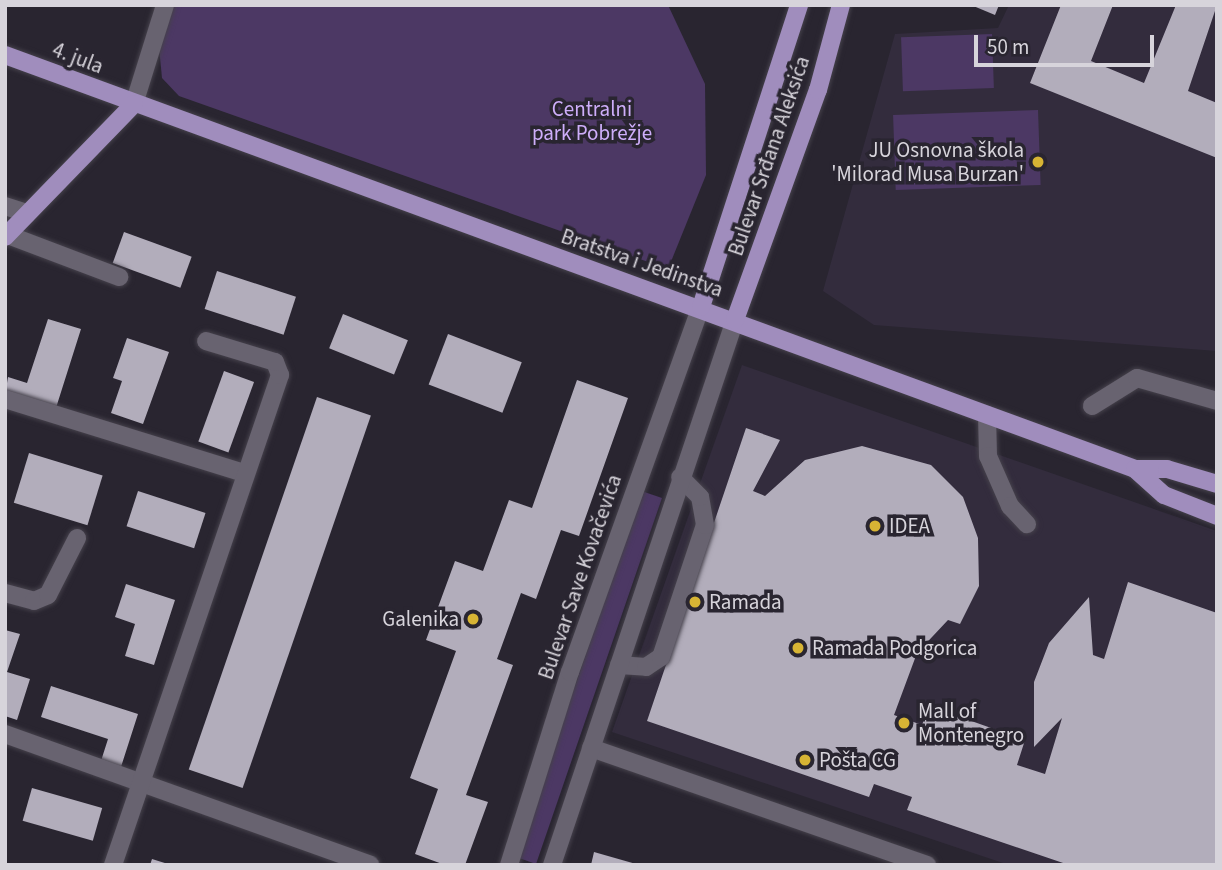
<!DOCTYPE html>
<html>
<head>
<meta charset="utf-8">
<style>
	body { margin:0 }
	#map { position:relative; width:1222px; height:870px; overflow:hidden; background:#292530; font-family:"Source Sans 3",sans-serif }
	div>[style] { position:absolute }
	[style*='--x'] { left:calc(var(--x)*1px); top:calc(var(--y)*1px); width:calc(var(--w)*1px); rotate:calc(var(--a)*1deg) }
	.built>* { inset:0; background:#332c3d }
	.green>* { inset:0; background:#4c3864; transform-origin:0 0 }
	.building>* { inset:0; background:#b2adbb; transform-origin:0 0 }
	.roads { filter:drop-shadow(0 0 2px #45414b) drop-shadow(0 0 2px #45414b) }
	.minor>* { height:18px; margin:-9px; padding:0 9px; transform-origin:9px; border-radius:9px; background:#686370 }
	.major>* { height:18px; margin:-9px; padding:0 9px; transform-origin:9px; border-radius:9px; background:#a08dbd }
	.dots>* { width:19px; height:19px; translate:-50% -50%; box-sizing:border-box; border:4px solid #292530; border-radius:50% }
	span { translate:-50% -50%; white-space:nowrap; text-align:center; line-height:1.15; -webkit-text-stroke:7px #292530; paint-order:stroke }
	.street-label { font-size:21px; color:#d7d4db }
	.park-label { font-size:21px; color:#ceaefa }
	.poi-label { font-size:21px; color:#d7d4db }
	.right { translate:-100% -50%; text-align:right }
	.left { translate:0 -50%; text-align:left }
	.frame { position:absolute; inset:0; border:7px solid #d7d4db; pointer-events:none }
	.scale { position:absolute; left:974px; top:35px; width:180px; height:32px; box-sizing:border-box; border:4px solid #d7d4db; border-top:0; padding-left:9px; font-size:21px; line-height:24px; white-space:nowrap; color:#d7d4db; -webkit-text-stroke:5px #292530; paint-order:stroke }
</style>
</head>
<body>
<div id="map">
	<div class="built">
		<i style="clip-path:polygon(1009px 5px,1217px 5px,1217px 351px,874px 325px,823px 291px,895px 34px,998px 28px)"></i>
		<i style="clip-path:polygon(742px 365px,1217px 531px,1217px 865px,1009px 865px,612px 732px)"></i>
	</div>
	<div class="green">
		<i style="clip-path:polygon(171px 5px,668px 5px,705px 84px,706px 175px,668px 269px,179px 96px,162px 78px,159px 47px)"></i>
		<i style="left:992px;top:34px;width:54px;height:91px;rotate:88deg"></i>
		<i style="left:1038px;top:110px;width:75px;height:145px;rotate:88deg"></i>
		<i style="left:662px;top:498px;width:387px;height:21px;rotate:109deg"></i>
	</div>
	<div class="building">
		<i style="clip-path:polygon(971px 5px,999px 5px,995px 15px)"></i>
		<i style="clip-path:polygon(1061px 5px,1113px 5px,1091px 61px,1144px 83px,1176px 5px,1217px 5px,1188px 91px,1217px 103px,1217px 158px,1030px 83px)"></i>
		<i style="left:124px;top:232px;width:72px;height:33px;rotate:20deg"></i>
		<i style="left:217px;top:271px;width:83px;height:40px;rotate:18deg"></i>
		<i style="left:343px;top:314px;width:70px;height:37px;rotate:22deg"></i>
		<i style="clip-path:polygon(48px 319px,81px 329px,55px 411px,5px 395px,8px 377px,27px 383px)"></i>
		<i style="left:448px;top:334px;width:79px;height:54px;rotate:21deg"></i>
		<i style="clip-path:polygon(127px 338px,169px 352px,143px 424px,111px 413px,122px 381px,113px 378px)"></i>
		<i style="left:224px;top:371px;width:32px;height:75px;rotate:20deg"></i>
		<i style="clip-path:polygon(577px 380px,628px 398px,579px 536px,561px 530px,536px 599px,521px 593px,497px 659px,513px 665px,466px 795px,488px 802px,465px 865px,445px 865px,415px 854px,438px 789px,410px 778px,456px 651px,426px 640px,455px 561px,483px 571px,509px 500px,532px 508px)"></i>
		<i style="left:317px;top:397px;width:57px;height:394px;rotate:19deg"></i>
		<i style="clip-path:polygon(746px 428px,780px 440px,753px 491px,765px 496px,805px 460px,862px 446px,931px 465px,963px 497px,978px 538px,979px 586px,960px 624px,948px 620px,917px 653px,894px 715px,922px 725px,929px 706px,1025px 740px,1017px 765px,1045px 774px,1062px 718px,1034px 747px,1034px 682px,1049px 643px,1089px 597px,1093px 655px,1104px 659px,1128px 582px,1217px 613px,1217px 865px,1069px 865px,907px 810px,912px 797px,874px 784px,869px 797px,647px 721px)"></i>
		<i style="left:29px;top:453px;width:77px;height:52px;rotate:17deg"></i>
		<i style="left:138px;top:491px;width:71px;height:37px;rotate:18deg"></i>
		<i style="clip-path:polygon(126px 584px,175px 600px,154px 665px,125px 656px,135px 624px,115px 617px)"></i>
		<i style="clip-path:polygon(5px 630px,20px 634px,7px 672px,30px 679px,17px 720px,5px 716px)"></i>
		<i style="clip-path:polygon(51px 686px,138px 714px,120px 770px,100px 764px,108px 739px,41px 717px)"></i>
		<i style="left:32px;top:788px;width:73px;height:34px;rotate:16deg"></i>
		<i style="clip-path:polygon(594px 852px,636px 864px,636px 865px,591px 865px)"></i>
		<i style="clip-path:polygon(152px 859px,168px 864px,168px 865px,150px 865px)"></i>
	</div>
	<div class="roads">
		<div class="minor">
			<i style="--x:134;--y:104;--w:104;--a:-72.6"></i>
			<i style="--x:5;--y:206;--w:23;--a:18"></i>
			<i style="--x:8;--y:235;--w:119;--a:20.7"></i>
			<i style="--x:5;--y:399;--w:250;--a:17.2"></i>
			<i style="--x:1092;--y:406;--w:53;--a:-31.9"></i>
			<i style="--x:1137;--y:378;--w:83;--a:16"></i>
			<i style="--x:987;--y:415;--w:41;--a:88.6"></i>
			<i style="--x:988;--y:456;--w:55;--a:66.3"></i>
			<i style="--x:1010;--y:506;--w:25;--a:47"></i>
			<i style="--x:5;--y:593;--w:30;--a:15"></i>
			<i style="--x:34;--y:601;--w:15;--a:-23"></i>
			<i style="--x:48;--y:595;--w:64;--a:-63"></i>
			<i style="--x:619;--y:665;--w:27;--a:4"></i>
			<i style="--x:646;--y:667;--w:18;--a:-34"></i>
			<i style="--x:661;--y:657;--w:139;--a:-71.6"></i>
			<i style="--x:705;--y:525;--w:28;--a:-100"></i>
			<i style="--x:700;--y:497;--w:28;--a:-135"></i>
			<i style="--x:5;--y:734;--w:388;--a:19.7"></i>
			<i style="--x:591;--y:748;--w:356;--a:19.2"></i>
			<i style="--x:113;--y:865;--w:518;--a:-71.18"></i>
			<i style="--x:280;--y:375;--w:14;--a:-111"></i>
			<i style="--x:275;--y:362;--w:72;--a:-163.1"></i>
			<i style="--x:509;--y:865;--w:202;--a:-72.5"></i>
			<i style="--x:570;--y:672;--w:388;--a:-70.3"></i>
			<i style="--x:552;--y:865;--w:575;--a:-71.44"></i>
		</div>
		<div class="major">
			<i style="--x:5;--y:55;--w:1203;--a:20.12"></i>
			<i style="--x:1135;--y:469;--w:39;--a:42"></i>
			<i style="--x:1164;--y:495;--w:57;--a:21.6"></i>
			<i style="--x:5;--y:237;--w:185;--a:-45.9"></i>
			<i style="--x:701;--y:307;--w:318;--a:-72"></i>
			<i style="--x:735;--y:320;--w:245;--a:-70.2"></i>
			<i style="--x:818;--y:90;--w:88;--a:-74.9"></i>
			<i style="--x:1135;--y:469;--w:32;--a:0"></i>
			<i style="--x:1167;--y:469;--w:52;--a:16.7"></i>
		</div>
	</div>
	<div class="dots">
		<i style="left:1038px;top:162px;background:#d7b434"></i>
		<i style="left:875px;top:526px;background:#d7b434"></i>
		<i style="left:695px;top:602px;background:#d7b434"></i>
		<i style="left:473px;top:619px;background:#d7b434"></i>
		<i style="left:798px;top:648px;background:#d7b434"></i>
		<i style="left:904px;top:723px;background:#d7b434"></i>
		<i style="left:805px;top:760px;background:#d7b434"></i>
	</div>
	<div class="street-label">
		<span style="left:78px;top:58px;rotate:21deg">4. jula</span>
		<span style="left:769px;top:156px;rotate:-71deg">Bulevar Srđana Aleksića</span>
		<span style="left:642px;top:263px;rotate:19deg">Bratstva i Jedinstva</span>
		<span style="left:580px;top:577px;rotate:-71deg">Bulevar Save Kovačevića</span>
	</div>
	<div class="park-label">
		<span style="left:592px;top:121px">Centralni<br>park Pobrežje</span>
	</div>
	<div class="poi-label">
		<span class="right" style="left:1024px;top:162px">JU Osnovna škola<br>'Milorad Musa Burzan'</span>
		<span class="left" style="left:889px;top:526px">IDEA</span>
		<span class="left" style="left:709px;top:602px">Ramada</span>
		<span class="right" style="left:459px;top:619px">Galenika</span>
		<span class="left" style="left:812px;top:648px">Ramada Podgorica</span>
		<span class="left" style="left:918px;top:723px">Mall of<br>Montenegro</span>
		<span class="left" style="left:819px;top:760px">Pošta CG</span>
	</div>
	<div class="frame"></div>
	<div class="scale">50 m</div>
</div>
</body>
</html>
